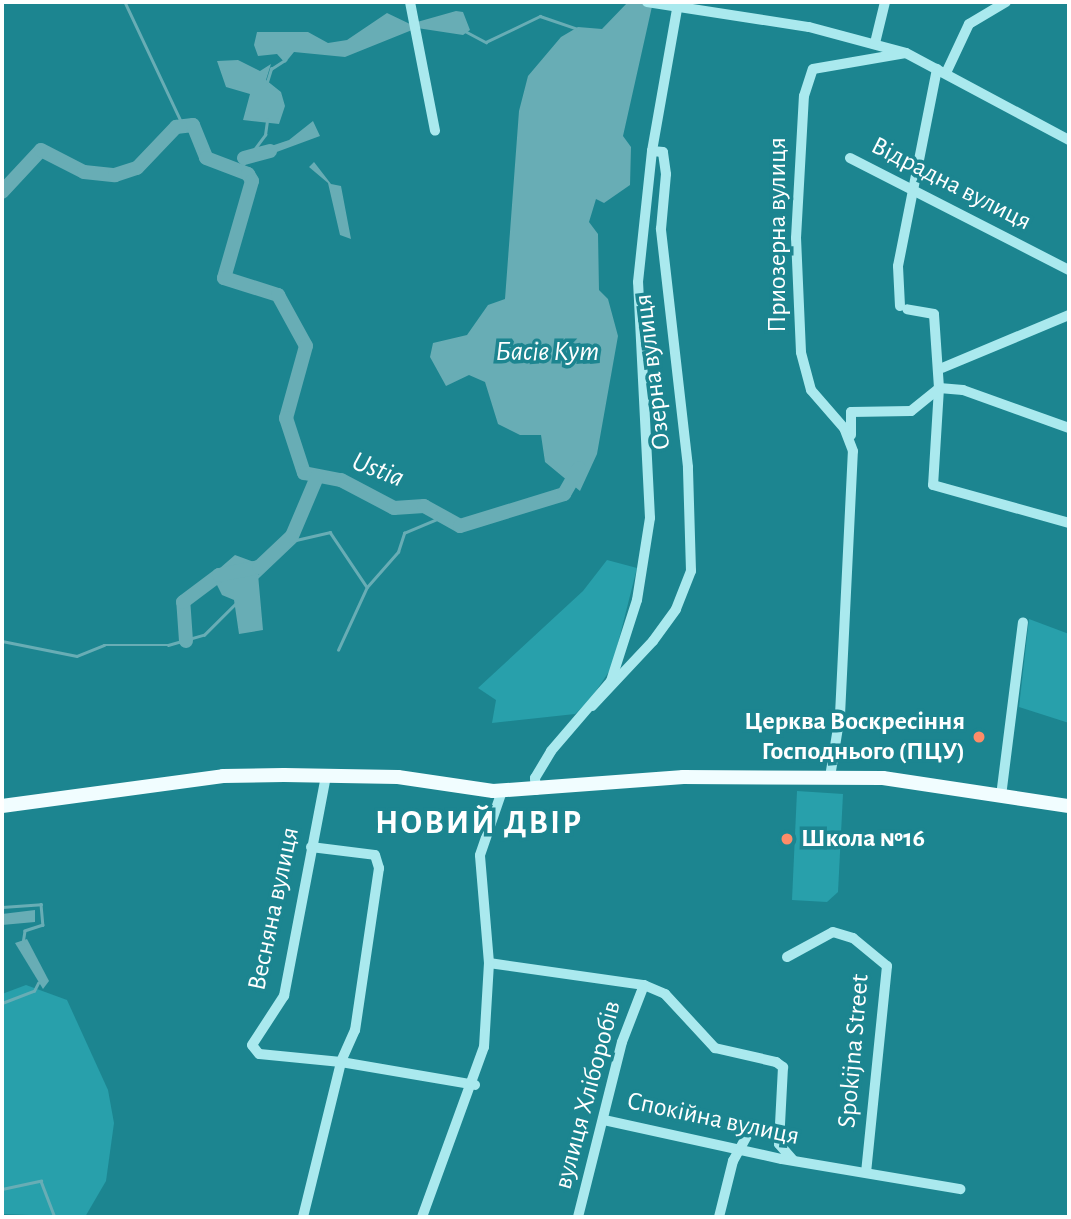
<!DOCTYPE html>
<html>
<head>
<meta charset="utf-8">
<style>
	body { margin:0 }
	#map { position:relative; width:1071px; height:1219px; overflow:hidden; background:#1c8590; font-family:"Alegreya Sans",sans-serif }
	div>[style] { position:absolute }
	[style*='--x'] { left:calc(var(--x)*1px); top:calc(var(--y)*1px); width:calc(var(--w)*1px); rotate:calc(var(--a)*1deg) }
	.green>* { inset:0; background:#28a0ab }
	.water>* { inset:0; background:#68adb5 }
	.stream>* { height:2.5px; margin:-1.25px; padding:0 1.25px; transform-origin:1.25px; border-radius:1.25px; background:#68adb5 }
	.river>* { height:14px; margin:-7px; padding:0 7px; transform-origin:7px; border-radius:7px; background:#68adb5 }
	.minor>* { height:10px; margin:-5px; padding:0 5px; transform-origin:5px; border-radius:5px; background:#aae9ee }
	.major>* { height:14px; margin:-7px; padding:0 7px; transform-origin:7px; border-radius:7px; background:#f1fdff }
	.dots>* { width:19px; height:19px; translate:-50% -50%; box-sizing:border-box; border:4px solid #1c8590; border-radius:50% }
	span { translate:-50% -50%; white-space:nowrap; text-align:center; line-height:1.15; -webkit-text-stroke:7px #1c8590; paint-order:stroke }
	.street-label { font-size:26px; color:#fff }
	.poi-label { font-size:26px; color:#fff; font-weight:700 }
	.right { translate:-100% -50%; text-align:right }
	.left { translate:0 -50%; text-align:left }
	.water-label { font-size:28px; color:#fff; font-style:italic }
	.district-label { font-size:33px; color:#fff; font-weight:700; letter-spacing:2px }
	.frame { position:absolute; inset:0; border:4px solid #fff; pointer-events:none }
</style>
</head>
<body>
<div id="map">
	<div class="green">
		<i style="clip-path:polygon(607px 560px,637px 568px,612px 667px,590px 700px,575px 714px,492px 723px,496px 700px,478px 688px,583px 591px)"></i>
		<i style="clip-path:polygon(1029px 619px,1069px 634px,1069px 723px,1019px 707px)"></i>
		<i style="clip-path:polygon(797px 791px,843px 794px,838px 892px,827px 902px,792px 900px)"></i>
		<i style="clip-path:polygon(26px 985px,67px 1000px,108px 1090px,114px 1123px,106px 1181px,85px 1217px,2px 1214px,2px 994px)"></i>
	</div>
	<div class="water">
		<i style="clip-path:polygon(628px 2px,653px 2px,623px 136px,631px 147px,630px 185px,604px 203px,596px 199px,589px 222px,598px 234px,599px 290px,608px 299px,618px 336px,597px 454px,580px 491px,545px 462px,541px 435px,520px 435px,498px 424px,485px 382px,469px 375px,446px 386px,430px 357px,433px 343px,467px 335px,488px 305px,505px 299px,519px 111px,528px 76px,561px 37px,578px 27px,602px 29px)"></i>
		<i style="clip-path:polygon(456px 11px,463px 12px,470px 30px,463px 35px,417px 28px,345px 57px,294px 52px,285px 63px,277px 54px,258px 56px,254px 45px,257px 32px,308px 32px,328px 43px,347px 40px,387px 13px,410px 24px)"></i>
		<i style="clip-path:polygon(238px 60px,260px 71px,271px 64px,266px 80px,281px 92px,285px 106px,279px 124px,243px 120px,250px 94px,226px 87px,217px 61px)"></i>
		<i style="clip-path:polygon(313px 121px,320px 136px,255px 160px,253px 152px,289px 140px)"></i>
		<i style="clip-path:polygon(314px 162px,331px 184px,341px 186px,351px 239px,340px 235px,328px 183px,309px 167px)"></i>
		<i style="clip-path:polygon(235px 555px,257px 563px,263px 630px,239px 634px,234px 600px,222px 595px,212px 575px)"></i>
		<i style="clip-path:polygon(35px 910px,35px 922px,2px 925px,2px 914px)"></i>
		<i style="clip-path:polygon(27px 939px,49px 981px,43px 989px,15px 943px)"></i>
	</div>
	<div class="stream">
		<i style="--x:125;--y:2;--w:134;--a:64.8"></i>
		<i style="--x:465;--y:31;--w:24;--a:28"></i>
		<i style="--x:486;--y:42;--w:60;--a:-25.7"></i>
		<i style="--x:540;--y:16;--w:40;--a:18.9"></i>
		<i style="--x:267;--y:82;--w:14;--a:-73"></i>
		<i style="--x:271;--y:69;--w:17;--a:-33"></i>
		<i style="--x:239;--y:170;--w:44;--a:-53.4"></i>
		<i style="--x:265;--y:135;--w:15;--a:-82"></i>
		<i style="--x:257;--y:577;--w:54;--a:-43.5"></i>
		<i style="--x:296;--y:540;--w:35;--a:-13"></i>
		<i style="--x:330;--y:532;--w:66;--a:56.1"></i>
		<i style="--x:2;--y:641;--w:76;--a:11.3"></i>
		<i style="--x:77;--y:656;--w:29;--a:-22"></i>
		<i style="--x:104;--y:645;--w:64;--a:0"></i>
		<i style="--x:168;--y:645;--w:37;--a:-16"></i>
		<i style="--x:204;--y:635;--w:44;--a:-45"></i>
		<i style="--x:338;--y:650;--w:69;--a:-65.3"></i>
		<i style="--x:367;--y:587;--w:47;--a:-48.5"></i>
		<i style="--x:398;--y:552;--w:20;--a:-72"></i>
		<i style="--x:404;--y:533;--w:39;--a:-23"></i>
		<i style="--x:2;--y:907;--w:39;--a:-4"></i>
		<i style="--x:41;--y:904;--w:21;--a:85"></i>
		<i style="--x:43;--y:925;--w:19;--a:162"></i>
		<i style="--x:25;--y:931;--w:13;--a:99"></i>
		<i style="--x:2;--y:1003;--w:34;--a:-21"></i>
		<i style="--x:34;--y:991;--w:9;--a:-63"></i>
		<i style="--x:2;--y:1189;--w:40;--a:-12"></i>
		<i style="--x:41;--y:1181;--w:39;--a:69"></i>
	</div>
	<div class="river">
		<i style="--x:244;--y:158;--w:27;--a:-15"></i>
		<i style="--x:2;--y:192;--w:57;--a:-47.1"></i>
		<i style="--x:41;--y:150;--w:48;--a:27.1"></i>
		<i style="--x:84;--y:172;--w:31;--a:6"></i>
		<i style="--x:115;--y:175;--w:23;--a:-18"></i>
		<i style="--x:137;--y:168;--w:57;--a:-46.4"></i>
		<i style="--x:176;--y:127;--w:17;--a:-7"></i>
		<i style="--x:193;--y:125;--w:35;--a:68"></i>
		<i style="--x:206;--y:158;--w:45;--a:20.9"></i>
		<i style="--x:248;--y:174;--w:8;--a:60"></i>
		<i style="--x:252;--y:181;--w:101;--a:106.1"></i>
		<i style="--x:224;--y:278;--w:57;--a:17.5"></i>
		<i style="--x:278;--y:295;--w:58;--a:61.2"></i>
		<i style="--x:306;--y:346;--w:75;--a:105.5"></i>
		<i style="--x:286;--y:418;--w:58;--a:71.9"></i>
		<i style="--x:304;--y:473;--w:38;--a:11"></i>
		<i style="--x:341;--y:480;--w:60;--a:27.8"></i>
		<i style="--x:394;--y:508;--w:30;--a:-4"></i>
		<i style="--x:424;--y:506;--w:41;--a:29.1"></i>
		<i style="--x:460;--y:526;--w:109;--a:-17.1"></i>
		<i style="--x:564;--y:494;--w:30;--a:-60"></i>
		<i style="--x:186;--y:641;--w:39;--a:-94"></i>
		<i style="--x:183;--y:602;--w:45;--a:-36.9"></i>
		<i style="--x:219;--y:575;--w:41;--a:-11.3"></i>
		<i style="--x:259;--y:567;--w:45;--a:-43.2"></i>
		<i style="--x:292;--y:536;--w:64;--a:-67"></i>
	</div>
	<div class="minor">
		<i style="--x:410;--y:2;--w:131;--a:79"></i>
		<i style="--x:647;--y:2;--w:164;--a:8.8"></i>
		<i style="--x:809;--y:27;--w:100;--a:15"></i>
		<i style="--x:906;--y:53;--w:185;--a:28.1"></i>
		<i style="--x:875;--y:43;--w:42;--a:-76.3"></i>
		<i style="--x:946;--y:73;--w:54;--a:-64.9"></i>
		<i style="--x:969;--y:24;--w:43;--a:-30.7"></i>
		<i style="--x:850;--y:158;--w:246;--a:27.1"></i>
		<i style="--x:900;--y:306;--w:40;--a:-92.9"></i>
		<i style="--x:898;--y:266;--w:201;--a:-78.8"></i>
		<i style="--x:942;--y:368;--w:138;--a:-22.7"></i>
		<i style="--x:1069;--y:428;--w:113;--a:-160.3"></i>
		<i style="--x:963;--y:390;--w:24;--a:-175"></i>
		<i style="--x:939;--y:388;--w:97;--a:93.5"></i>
		<i style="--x:933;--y:485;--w:141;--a:15.6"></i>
		<i style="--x:851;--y:435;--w:23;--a:-90"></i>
		<i style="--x:851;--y:412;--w:60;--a:-1"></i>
		<i style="--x:911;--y:411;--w:36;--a:-39"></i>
		<i style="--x:939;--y:388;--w:74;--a:-93.9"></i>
		<i style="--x:934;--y:314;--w:27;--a:-170"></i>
		<i style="--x:592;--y:706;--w:89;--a:-46.8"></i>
		<i style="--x:653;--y:641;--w:39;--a:-54"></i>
		<i style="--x:676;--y:609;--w:41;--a:-68.5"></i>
		<i style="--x:691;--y:571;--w:104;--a:-91.7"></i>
		<i style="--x:688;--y:467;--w:240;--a:-96.5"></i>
		<i style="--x:661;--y:229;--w:55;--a:-84.8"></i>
		<i style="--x:666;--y:174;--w:22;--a:-98"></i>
		<i style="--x:663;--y:152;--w:11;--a:-175"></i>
		<i style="--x:652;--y:151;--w:144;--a:-80"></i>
		<i style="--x:830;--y:777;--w:63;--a:-80.8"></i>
		<i style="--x:840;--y:715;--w:264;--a:-87.2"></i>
		<i style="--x:853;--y:451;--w:25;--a:-111"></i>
		<i style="--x:844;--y:428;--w:50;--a:-131"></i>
		<i style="--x:811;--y:390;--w:39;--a:-105"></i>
		<i style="--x:801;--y:352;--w:114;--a:-92.5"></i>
		<i style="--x:796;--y:238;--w:142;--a:-86.8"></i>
		<i style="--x:804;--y:96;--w:28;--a:-72"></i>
		<i style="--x:813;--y:69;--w:94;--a:-9.8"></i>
		<i style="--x:536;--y:790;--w:12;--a:-95"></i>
		<i style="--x:535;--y:778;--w:31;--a:-59"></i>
		<i style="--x:551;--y:751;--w:92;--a:-49.4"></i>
		<i style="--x:611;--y:681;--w:85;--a:-72.2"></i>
		<i style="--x:637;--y:600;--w:83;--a:-81"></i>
		<i style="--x:650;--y:518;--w:236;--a:-92.9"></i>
		<i style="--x:638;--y:282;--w:132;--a:-83.9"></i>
		<i style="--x:1001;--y:796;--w:175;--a:-82.8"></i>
		<i style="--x:311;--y:847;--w:64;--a:7.1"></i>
		<i style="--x:375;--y:855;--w:14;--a:73"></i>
		<i style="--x:379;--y:868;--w:164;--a:98.4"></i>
		<i style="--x:355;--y:1030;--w:35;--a:114"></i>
		<i style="--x:341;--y:1062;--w:136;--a:9.7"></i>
		<i style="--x:787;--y:957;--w:52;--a:-28.5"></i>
		<i style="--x:833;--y:932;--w:21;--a:17"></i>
		<i style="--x:853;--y:938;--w:44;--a:39.5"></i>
		<i style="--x:887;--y:966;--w:207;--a:95.8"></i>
		<i style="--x:489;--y:963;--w:157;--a:8.1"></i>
		<i style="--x:644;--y:985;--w:23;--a:23"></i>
		<i style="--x:665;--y:994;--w:74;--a:47.2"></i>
		<i style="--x:715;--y:1048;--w:63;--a:12.9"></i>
		<i style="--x:776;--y:1062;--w:9;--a:36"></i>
		<i style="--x:783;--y:1067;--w:77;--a:93"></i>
		<i style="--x:779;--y:1144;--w:21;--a:49"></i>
		<i style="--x:604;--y:1120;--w:182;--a:12.4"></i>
		<i style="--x:782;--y:1159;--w:181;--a:9.6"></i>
		<i style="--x:303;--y:1217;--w:160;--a:-76.2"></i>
		<i style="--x:341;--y:1062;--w:82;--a:-174.4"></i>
		<i style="--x:259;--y:1054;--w:11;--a:-128"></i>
		<i style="--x:252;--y:1045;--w:59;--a:-56.9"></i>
		<i style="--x:284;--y:996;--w:225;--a:-79.2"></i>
		<i style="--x:422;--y:1217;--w:181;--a:-70"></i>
		<i style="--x:484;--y:1047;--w:84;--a:-86.6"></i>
		<i style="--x:489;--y:963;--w:108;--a:-94.8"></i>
		<i style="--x:480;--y:855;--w:68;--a:-71"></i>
		<i style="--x:578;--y:1217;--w:180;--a:-75.9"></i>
		<i style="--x:622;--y:1042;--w:61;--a:-68.9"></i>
		<i style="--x:719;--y:1217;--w:58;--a:-76"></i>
		<i style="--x:733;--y:1161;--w:35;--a:-61"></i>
		<i style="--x:750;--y:1130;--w:28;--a:8"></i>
	</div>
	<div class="major">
		<i style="--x:2;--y:806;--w:223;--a:-7.7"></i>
		<i style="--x:223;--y:776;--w:61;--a:-0.9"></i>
		<i style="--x:284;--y:775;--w:114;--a:1"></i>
		<i style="--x:398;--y:777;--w:96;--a:8.4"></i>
		<i style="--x:493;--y:791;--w:191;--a:-4.2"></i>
		<i style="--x:683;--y:777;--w:200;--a:0.3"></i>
		<i style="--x:883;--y:778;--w:188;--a:8.6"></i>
	</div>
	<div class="dots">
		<i style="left:979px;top:737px;background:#fe8c68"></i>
		<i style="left:787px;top:839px;background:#fe8c68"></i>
	</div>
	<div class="street-label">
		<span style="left:951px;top:184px;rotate:27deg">Відрадна вулиця</span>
		<span style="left:778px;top:235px;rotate:-90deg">Приозерна вулиця</span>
		<span style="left:653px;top:372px;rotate:-97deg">Озерна вулиця</span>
		<span style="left:274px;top:909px;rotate:-78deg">Весняна вулиця</span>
		<span style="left:854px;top:1051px;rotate:-85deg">Spokijna Street</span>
		<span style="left:588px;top:1095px;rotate:-75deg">вулиця Хліборобів</span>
		<span style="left:713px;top:1119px;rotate:12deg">Спокійна вулиця</span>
	</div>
	<div class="poi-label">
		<span class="right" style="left:965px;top:737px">Церква Воскресіння<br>Господнього (ПЦУ)</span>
		<span class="left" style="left:801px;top:839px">Школа №16</span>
	</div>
	<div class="water-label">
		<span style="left:547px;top:352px">Басів Кут</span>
		<span style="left:378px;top:470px;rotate:21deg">Ustia</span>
	</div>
	<div class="district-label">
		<span style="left:479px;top:824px">НОВИЙ ДВІР</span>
	</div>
	<div class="frame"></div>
</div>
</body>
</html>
